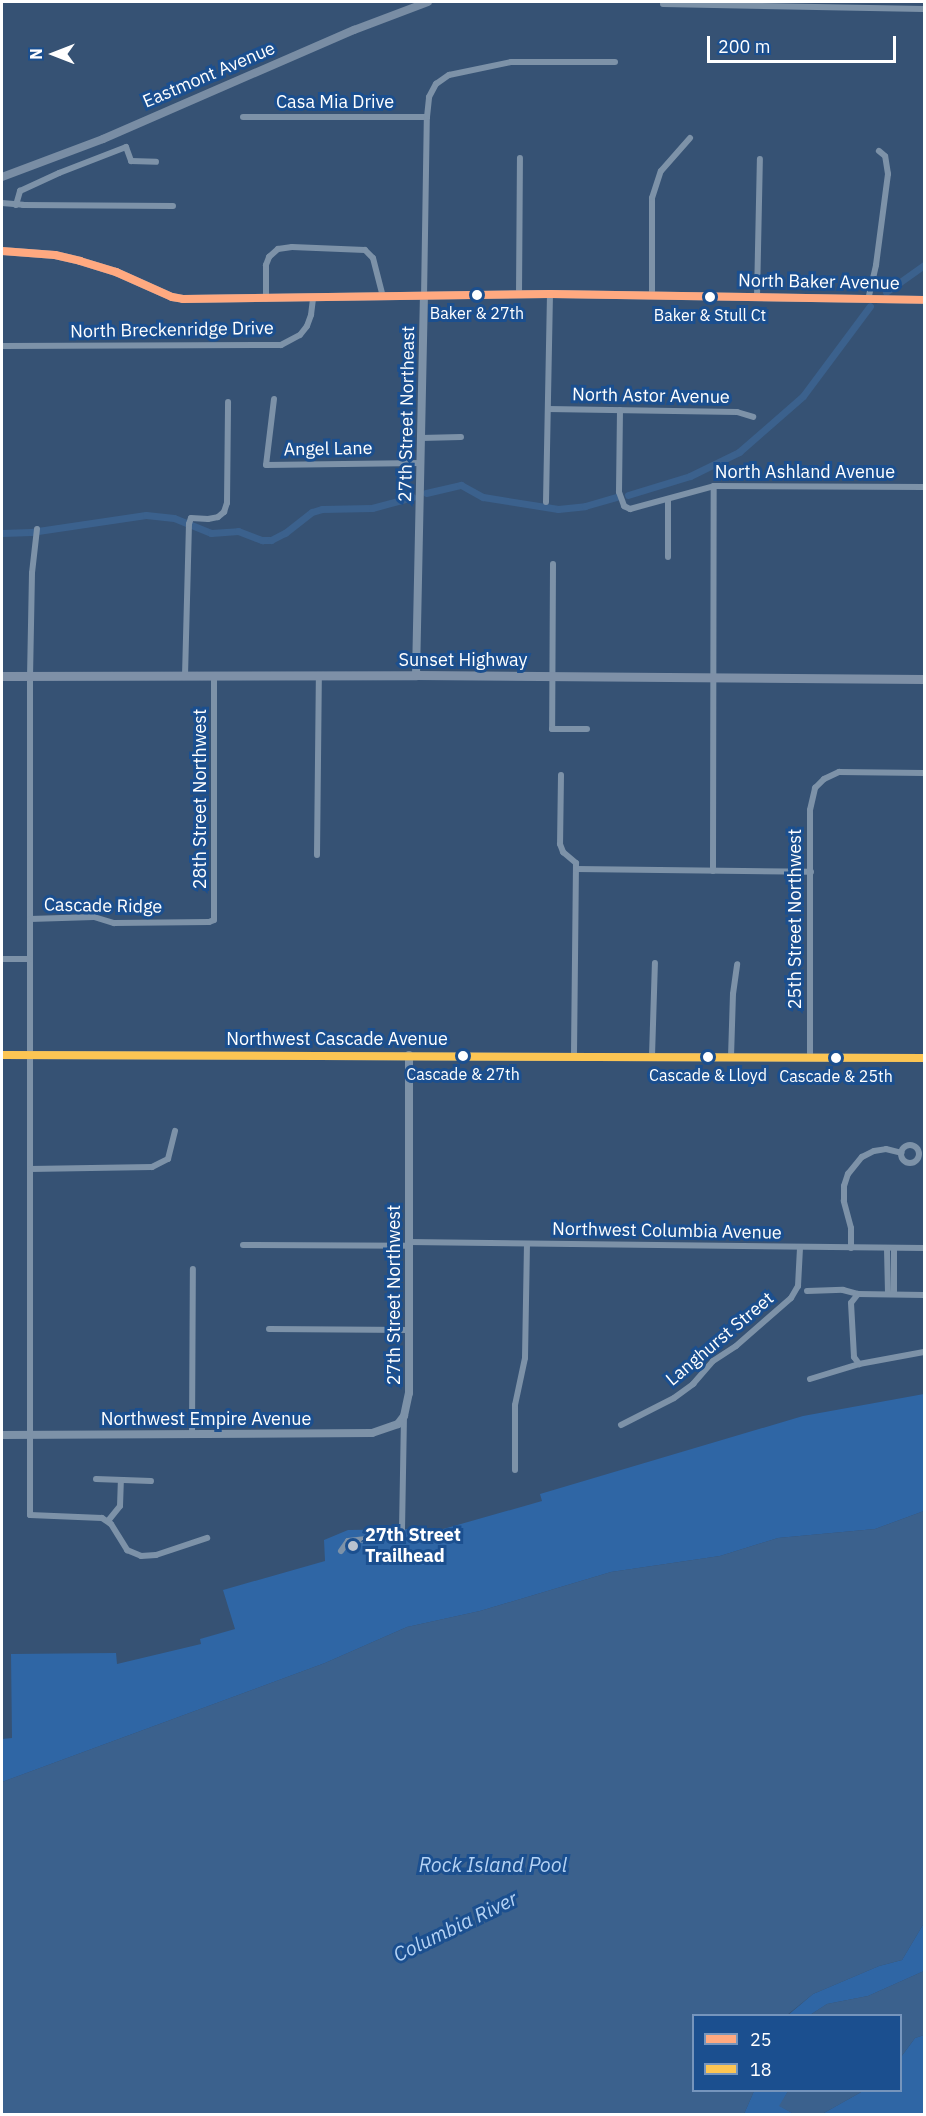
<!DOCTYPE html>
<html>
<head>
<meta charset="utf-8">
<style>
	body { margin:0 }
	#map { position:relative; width:926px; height:2116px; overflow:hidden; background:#365274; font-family:"IBM Plex Sans",sans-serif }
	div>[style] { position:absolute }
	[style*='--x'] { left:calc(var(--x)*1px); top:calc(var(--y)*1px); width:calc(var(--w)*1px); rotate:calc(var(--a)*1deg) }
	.green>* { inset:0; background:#2f66a5 }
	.water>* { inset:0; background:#3b618d }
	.canal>* { height:7px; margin:-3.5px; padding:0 3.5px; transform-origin:3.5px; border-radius:3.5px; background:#3b618d }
	.minor>* { height:6px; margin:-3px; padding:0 3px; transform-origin:3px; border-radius:3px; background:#7d92a8 }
	.minor>.ring { margin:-3px; padding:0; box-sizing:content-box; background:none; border:6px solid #7d92a8; border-radius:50% }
	.tertiary>* { height:8px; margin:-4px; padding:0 4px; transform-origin:4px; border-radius:4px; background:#7d92a8 }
	.secondary>* { height:8px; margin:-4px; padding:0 4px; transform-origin:4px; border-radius:4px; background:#798da4 }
	.trunk>* { height:9px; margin:-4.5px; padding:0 4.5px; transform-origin:4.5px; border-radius:4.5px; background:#7e90a7 }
	.bus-1>* { height:8px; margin:-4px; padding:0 4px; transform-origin:4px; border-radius:4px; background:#ffa980 }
	.bus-2>* { height:8px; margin:-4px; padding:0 4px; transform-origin:4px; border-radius:4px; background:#fcc553 }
	.dots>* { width:16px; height:16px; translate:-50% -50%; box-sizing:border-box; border:3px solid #1b4f8f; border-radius:50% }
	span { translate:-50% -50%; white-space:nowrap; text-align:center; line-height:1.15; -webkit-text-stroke:6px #1b4f8f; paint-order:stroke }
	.bus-label { font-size:16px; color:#fff }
	.street-label { font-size:18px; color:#fff }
	.poi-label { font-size:18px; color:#fff; font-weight:700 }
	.left { translate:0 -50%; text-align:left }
	.water-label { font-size:20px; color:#b5d3f5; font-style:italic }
	.frame { position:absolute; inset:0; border:3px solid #fff; pointer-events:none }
	.legend { position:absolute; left:692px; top:2014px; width:210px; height:78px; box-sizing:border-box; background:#1b4f8f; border:2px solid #7695bc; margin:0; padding:8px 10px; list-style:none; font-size:18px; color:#fff }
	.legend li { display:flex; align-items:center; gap:12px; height:30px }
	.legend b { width:30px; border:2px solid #7695bc }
	.north { position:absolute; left:24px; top:24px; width:60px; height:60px; -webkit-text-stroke:4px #1b4f8f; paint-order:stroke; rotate:270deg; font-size:16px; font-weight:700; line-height:24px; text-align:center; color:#fff }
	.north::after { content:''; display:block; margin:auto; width:21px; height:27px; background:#fff; clip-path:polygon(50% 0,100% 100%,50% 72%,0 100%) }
	.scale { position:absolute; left:707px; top:36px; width:189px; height:27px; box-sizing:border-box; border:3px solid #fff; border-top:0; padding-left:8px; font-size:18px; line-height:21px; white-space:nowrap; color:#fff; -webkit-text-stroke:4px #1b4f8f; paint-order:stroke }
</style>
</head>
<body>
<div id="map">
	<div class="green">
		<i style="clip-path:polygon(924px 1394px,924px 1511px,875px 1529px,778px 1538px,720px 1556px,611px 1572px,480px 1611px,407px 1627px,325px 1663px,2px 1782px,2px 1739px,12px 1738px,11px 1654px,116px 1653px,117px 1664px,201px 1644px,200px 1639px,235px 1629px,223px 1590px,325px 1561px,324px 1540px,348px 1530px,408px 1529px,408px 1539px,542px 1501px,540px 1494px,803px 1416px)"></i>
		<i style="clip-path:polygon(924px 1923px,924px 1971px,868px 1996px,827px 2004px,810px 2015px,787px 2016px,813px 1994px,879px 1966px,902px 1960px)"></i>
		<i style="clip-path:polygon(924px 2035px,924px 2114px,822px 2114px,863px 2091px,900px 2090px,901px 2057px,915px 2038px)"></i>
		<i style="clip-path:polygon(754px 2091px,788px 2091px,780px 2106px,794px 2114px,744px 2114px)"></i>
	</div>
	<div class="water">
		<i style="clip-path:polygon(924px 1511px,924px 1923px,902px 1960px,879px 1966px,813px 1994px,787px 2015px,694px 2016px,694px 2090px,765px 2091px,754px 2091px,744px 2114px,2px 2114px,2px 1782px,325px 1663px,407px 1627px,480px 1611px,611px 1572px,720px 1556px,778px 1538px,875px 1529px)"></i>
		<i style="clip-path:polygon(924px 1971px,924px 2035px,915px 2038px,901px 2057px,900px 2016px,810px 2015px,827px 2004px,868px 1996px)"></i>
		<i style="clip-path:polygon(788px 2091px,788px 2090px,863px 2091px,822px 2114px,794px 2114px,779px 2106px)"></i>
	</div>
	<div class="canal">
		<i style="--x:886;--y:292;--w:47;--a:-35.4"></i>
		<i style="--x:426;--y:493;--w:36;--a:-13"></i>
		<i style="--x:461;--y:485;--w:25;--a:29"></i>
		<i style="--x:483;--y:497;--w:76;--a:9.1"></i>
		<i style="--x:558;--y:509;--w:27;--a:-6"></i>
		<i style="--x:585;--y:506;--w:33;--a:-16"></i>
		<i style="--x:628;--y:495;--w:65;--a:-17"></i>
		<i style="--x:690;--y:476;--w:55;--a:-26.1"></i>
		<i style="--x:739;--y:452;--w:85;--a:-41.2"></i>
		<i style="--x:803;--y:396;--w:112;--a:-53.3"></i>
		<i style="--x:2;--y:533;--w:29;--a:-2"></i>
		<i style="--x:31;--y:532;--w:116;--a:-8.4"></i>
		<i style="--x:146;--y:515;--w:28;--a:6"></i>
		<i style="--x:174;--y:518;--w:40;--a:22"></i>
		<i style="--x:211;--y:533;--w:27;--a:-4"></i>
		<i style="--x:238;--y:531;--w:26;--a:21"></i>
		<i style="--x:262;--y:540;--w:9;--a:0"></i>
		<i style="--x:271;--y:540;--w:16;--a:-27"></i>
		<i style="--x:285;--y:533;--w:34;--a:-38"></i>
		<i style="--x:312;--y:512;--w:10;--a:-17"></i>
		<i style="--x:322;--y:509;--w:50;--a:-1.1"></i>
		<i style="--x:372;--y:508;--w:42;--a:-15"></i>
	</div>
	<div class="minor">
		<i style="--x:663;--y:4;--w:261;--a:1.1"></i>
		<i style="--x:243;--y:117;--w:184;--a:0"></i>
		<i style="--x:2;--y:203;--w:21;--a:5"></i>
		<i style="--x:23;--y:205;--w:150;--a:0.4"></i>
		<i style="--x:16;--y:205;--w:15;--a:-74"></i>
		<i style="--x:20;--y:191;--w:43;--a:-24.8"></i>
		<i style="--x:59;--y:173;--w:72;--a:-21.2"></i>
		<i style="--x:126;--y:147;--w:15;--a:70"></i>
		<i style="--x:131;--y:161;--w:25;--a:2"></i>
		<i style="--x:519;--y:294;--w:136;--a:-89.6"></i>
		<i style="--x:652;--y:296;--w:98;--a:-90"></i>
		<i style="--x:652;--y:198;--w:28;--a:-72"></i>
		<i style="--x:661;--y:171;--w:44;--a:-48.7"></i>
		<i style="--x:757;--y:297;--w:138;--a:-88.8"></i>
		<i style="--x:424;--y:298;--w:181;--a:-89.1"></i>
		<i style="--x:427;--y:117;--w:20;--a:-84"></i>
		<i style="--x:429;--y:97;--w:15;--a:-62"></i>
		<i style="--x:436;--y:84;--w:16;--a:-35"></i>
		<i style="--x:449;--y:75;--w:63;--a:-11.8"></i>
		<i style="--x:511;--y:62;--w:104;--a:0"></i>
		<i style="--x:266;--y:299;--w:34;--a:-90"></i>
		<i style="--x:266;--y:265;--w:9;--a:-69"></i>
		<i style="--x:269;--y:257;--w:12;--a:-42"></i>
		<i style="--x:278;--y:249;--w:14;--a:-8"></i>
		<i style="--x:292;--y:247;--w:73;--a:2.4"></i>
		<i style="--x:365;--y:250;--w:11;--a:45"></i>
		<i style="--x:373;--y:258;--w:40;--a:75.6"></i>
		<i style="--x:868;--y:300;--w:36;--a:-77"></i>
		<i style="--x:876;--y:265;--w:92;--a:-82.5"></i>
		<i style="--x:888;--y:174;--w:18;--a:-99"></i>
		<i style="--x:885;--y:156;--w:8;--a:-140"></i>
		<i style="--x:2;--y:346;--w:279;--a:-0.2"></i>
		<i style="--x:281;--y:345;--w:21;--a:-28"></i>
		<i style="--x:300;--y:335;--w:11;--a:-52"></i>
		<i style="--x:307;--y:326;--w:12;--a:-70"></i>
		<i style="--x:311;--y:315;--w:17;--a:-83"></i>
		<i style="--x:274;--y:399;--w:66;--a:96.9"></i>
		<i style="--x:266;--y:465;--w:155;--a:-0.7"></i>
		<i style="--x:548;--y:409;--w:189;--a:0.9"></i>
		<i style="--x:737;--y:412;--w:17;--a:17"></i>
		<i style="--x:620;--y:410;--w:82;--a:90.7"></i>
		<i style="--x:619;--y:492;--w:15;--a:70"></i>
		<i style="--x:624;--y:506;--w:7;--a:27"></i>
		<i style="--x:630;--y:509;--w:87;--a:-15.3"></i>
		<i style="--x:714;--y:486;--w:210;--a:0.3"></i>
		<i style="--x:421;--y:438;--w:40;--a:-1.4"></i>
		<i style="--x:546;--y:502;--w:208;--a:-88.9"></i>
		<i style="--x:37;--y:529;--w:44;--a:96.5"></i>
		<i style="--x:32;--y:573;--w:103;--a:91.1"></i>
		<i style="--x:30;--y:676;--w:839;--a:90"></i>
		<i style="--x:30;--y:1515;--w:72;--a:2.4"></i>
		<i style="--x:102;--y:1518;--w:11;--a:34"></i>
		<i style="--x:111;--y:1524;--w:31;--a:58"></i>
		<i style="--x:127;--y:1550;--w:15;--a:23"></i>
		<i style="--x:141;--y:1556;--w:15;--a:-4"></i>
		<i style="--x:156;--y:1555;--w:54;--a:-18.4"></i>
		<i style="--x:668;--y:557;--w:57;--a:-90"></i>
		<i style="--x:553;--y:564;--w:165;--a:90.3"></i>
		<i style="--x:552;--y:729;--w:35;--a:0"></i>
		<i style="--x:185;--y:676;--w:152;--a:-88.5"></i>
		<i style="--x:189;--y:524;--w:6;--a:-72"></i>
		<i style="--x:191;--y:518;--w:17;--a:3"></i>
		<i style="--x:208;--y:519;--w:10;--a:-11"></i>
		<i style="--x:218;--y:517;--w:8;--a:-40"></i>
		<i style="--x:224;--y:512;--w:9;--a:-72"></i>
		<i style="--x:227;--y:503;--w:101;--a:-89.4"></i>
		<i style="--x:561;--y:775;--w:69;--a:90.8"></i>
		<i style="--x:560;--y:844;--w:9;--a:69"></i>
		<i style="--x:563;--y:852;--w:17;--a:40"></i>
		<i style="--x:576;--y:863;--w:193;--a:90.6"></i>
		<i style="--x:317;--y:855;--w:179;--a:-89.4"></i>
		<i style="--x:576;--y:869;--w:235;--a:0.7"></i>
		<i style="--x:713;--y:871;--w:385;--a:-89.9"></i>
		<i style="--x:30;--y:919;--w:64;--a:-1.8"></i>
		<i style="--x:94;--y:917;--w:21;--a:17"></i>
		<i style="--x:114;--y:923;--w:95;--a:-0.6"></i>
		<i style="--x:209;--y:922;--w:5;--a:-22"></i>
		<i style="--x:214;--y:920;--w:244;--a:-90"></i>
		<i style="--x:2;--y:959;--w:28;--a:0"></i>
		<i style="--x:652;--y:1056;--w:93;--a:-88.2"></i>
		<i style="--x:731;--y:1057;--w:63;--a:-88.2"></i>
		<i style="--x:733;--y:994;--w:30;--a:-82"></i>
		<i style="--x:810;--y:1057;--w:247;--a:-90"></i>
		<i style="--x:810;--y:810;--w:23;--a:-77"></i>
		<i style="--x:815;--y:788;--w:13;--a:-45"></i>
		<i style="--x:824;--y:779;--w:17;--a:-25"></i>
		<i style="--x:839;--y:772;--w:85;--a:0.7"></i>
		<i class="ring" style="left:901px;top:1145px;width:12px;height:12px"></i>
		<i style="--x:30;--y:1169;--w:122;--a:-0.9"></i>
		<i style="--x:152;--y:1167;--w:18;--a:-27"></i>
		<i style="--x:168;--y:1159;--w:29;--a:-76"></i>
		<i style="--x:409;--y:1242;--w:515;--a:0.67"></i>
		<i style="--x:243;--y:1245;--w:166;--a:0.3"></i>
		<i style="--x:851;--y:1248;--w:20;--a:-90"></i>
		<i style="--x:851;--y:1228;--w:28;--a:-105"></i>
		<i style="--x:844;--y:1201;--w:15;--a:-90"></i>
		<i style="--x:844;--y:1186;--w:13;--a:-72"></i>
		<i style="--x:848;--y:1174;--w:22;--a:-51"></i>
		<i style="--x:862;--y:1157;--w:13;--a:-27"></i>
		<i style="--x:874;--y:1151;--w:12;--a:-9"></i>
		<i style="--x:886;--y:1149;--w:16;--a:14"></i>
		<i style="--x:887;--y:1249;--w:45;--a:88.7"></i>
		<i style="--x:894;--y:1249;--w:45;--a:90"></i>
		<i style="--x:807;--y:1291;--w:36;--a:-2"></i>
		<i style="--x:843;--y:1290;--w:16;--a:15"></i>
		<i style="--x:924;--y:1295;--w:66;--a:-179.1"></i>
		<i style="--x:858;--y:1294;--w:11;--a:128"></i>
		<i style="--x:851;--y:1303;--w:54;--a:86.8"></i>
		<i style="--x:854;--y:1357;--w:9;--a:54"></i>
		<i style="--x:859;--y:1364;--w:66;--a:-10.5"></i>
		<i style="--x:269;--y:1329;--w:140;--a:0.4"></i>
		<i style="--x:810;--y:1379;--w:51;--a:-17"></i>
		<i style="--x:621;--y:1425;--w:59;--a:-27"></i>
		<i style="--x:674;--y:1398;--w:24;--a:-36"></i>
		<i style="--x:693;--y:1384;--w:30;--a:-49"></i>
		<i style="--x:713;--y:1361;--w:27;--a:-33"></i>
		<i style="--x:736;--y:1346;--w:73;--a:-41.1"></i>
		<i style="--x:791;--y:1298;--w:14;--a:-60"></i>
		<i style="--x:798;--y:1286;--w:38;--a:-87"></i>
		<i style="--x:192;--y:1434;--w:165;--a:-89.7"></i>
		<i style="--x:515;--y:1470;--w:65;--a:-90"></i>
		<i style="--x:515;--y:1405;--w:48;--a:-78"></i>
		<i style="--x:525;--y:1358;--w:113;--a:-89"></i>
		<i style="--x:96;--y:1479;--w:55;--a:2.1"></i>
		<i style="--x:108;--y:1521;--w:19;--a:-51"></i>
		<i style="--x:120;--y:1506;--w:26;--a:-88"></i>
		<i style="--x:341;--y:1551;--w:12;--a:-55"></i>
		<i style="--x:348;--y:1541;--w:46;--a:-6.2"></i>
		<i style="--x:394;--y:1536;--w:10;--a:-37"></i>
		<i style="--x:402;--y:1530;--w:114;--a:-89"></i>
	</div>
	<div class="tertiary">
		<i style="--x:416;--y:675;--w:377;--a:-88.8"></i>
		<i style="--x:2;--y:1055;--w:922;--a:0.19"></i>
		<i style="--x:2;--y:1435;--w:370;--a:-0.3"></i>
		<i style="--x:372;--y:1433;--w:28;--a:-19"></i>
		<i style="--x:398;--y:1424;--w:10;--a:-53"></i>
		<i style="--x:404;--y:1416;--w:24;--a:-78"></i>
		<i style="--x:409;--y:1393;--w:338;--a:-90"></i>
	</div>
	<div class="secondary">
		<i style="--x:2;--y:177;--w:108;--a:-20.6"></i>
		<i style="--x:103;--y:139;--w:274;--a:-23.5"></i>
		<i style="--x:354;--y:30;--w:79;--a:-20.7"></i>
		<i style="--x:2;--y:251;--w:53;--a:4.3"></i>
		<i style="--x:55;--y:255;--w:26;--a:13"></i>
		<i style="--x:80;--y:261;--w:38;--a:17"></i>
		<i style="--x:116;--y:272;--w:61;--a:24.1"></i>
		<i style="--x:172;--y:297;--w:11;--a:10"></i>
		<i style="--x:183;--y:299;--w:367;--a:-0.8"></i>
		<i style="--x:550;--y:294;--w:374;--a:0.9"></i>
	</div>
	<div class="trunk">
		<i style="--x:2;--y:676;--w:414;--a:-0.1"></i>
		<i style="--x:416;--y:675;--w:508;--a:0.45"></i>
	</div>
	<div class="bus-1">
		<i style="--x:2;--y:251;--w:53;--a:4.3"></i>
		<i style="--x:55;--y:255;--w:26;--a:13"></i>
		<i style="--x:80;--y:261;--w:38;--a:17"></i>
		<i style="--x:116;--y:272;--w:61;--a:24.1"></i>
		<i style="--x:172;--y:297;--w:11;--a:10"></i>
		<i style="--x:183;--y:299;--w:367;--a:-0.8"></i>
		<i style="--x:550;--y:294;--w:374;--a:0.9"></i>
	</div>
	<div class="bus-2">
		<i style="--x:2;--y:1055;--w:922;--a:0.19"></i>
	</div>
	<div class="dots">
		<i style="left:477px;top:295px;background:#fff"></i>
		<i style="left:710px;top:297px;background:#fff"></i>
		<i style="left:463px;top:1056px;background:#fff"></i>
		<i style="left:708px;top:1057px;background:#fff"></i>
		<i style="left:836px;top:1058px;background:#fff"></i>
		<i style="left:353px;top:1546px;background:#b9c2ce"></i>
	</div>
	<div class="bus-label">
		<span style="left:477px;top:313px">Baker &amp; 27th</span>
		<span style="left:710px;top:315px">Baker &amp; Stull Ct</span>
		<span style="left:463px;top:1074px">Cascade &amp; 27th</span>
		<span style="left:708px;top:1075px">Cascade &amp; Lloyd</span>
		<span style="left:836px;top:1076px">Cascade &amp; 25th</span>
	</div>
	<div class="street-label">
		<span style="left:209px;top:75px;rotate:-23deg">Eastmont Avenue</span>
		<span style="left:335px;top:102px">Casa Mia Drive</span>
		<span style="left:819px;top:282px;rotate:1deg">North Baker Avenue</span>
		<span style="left:172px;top:330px;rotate:-1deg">North Breckenridge Drive</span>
		<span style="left:651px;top:396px;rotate:1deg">North Astor Avenue</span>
		<span style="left:407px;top:414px;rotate:-89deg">27th Street Northeast</span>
		<span style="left:328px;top:449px;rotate:-1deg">Angel Lane</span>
		<span style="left:805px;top:472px">North Ashland Avenue</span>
		<span style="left:463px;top:660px">Sunset Highway</span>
		<span style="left:200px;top:799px;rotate:-90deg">28th Street Northwest</span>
		<span style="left:103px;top:906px;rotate:1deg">Cascade Ridge</span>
		<span style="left:795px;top:919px;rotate:-90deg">25th Street Northwest</span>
		<span style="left:337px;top:1039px">Northwest Cascade Avenue</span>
		<span style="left:667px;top:1231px;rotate:1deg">Northwest Columbia Avenue</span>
		<span style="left:394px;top:1295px;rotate:-90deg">27th Street Northwest</span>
		<span style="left:720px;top:1339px;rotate:-40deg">Langhurst Street</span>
		<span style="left:206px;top:1419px">Northwest Empire Avenue</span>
	</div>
	<div class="poi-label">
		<span class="left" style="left:365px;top:1546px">27th Street<br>Trailhead</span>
	</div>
	<div class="water-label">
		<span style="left:493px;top:1864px">Rock Island Pool</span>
		<span style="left:455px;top:1926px;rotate:-26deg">Columbia River</span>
	</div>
	<div class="frame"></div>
	<ul class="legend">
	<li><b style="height:8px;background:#ffa980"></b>25</li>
	<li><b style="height:8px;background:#fcc553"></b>18</li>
	</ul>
	<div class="north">N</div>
	<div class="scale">200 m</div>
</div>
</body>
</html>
